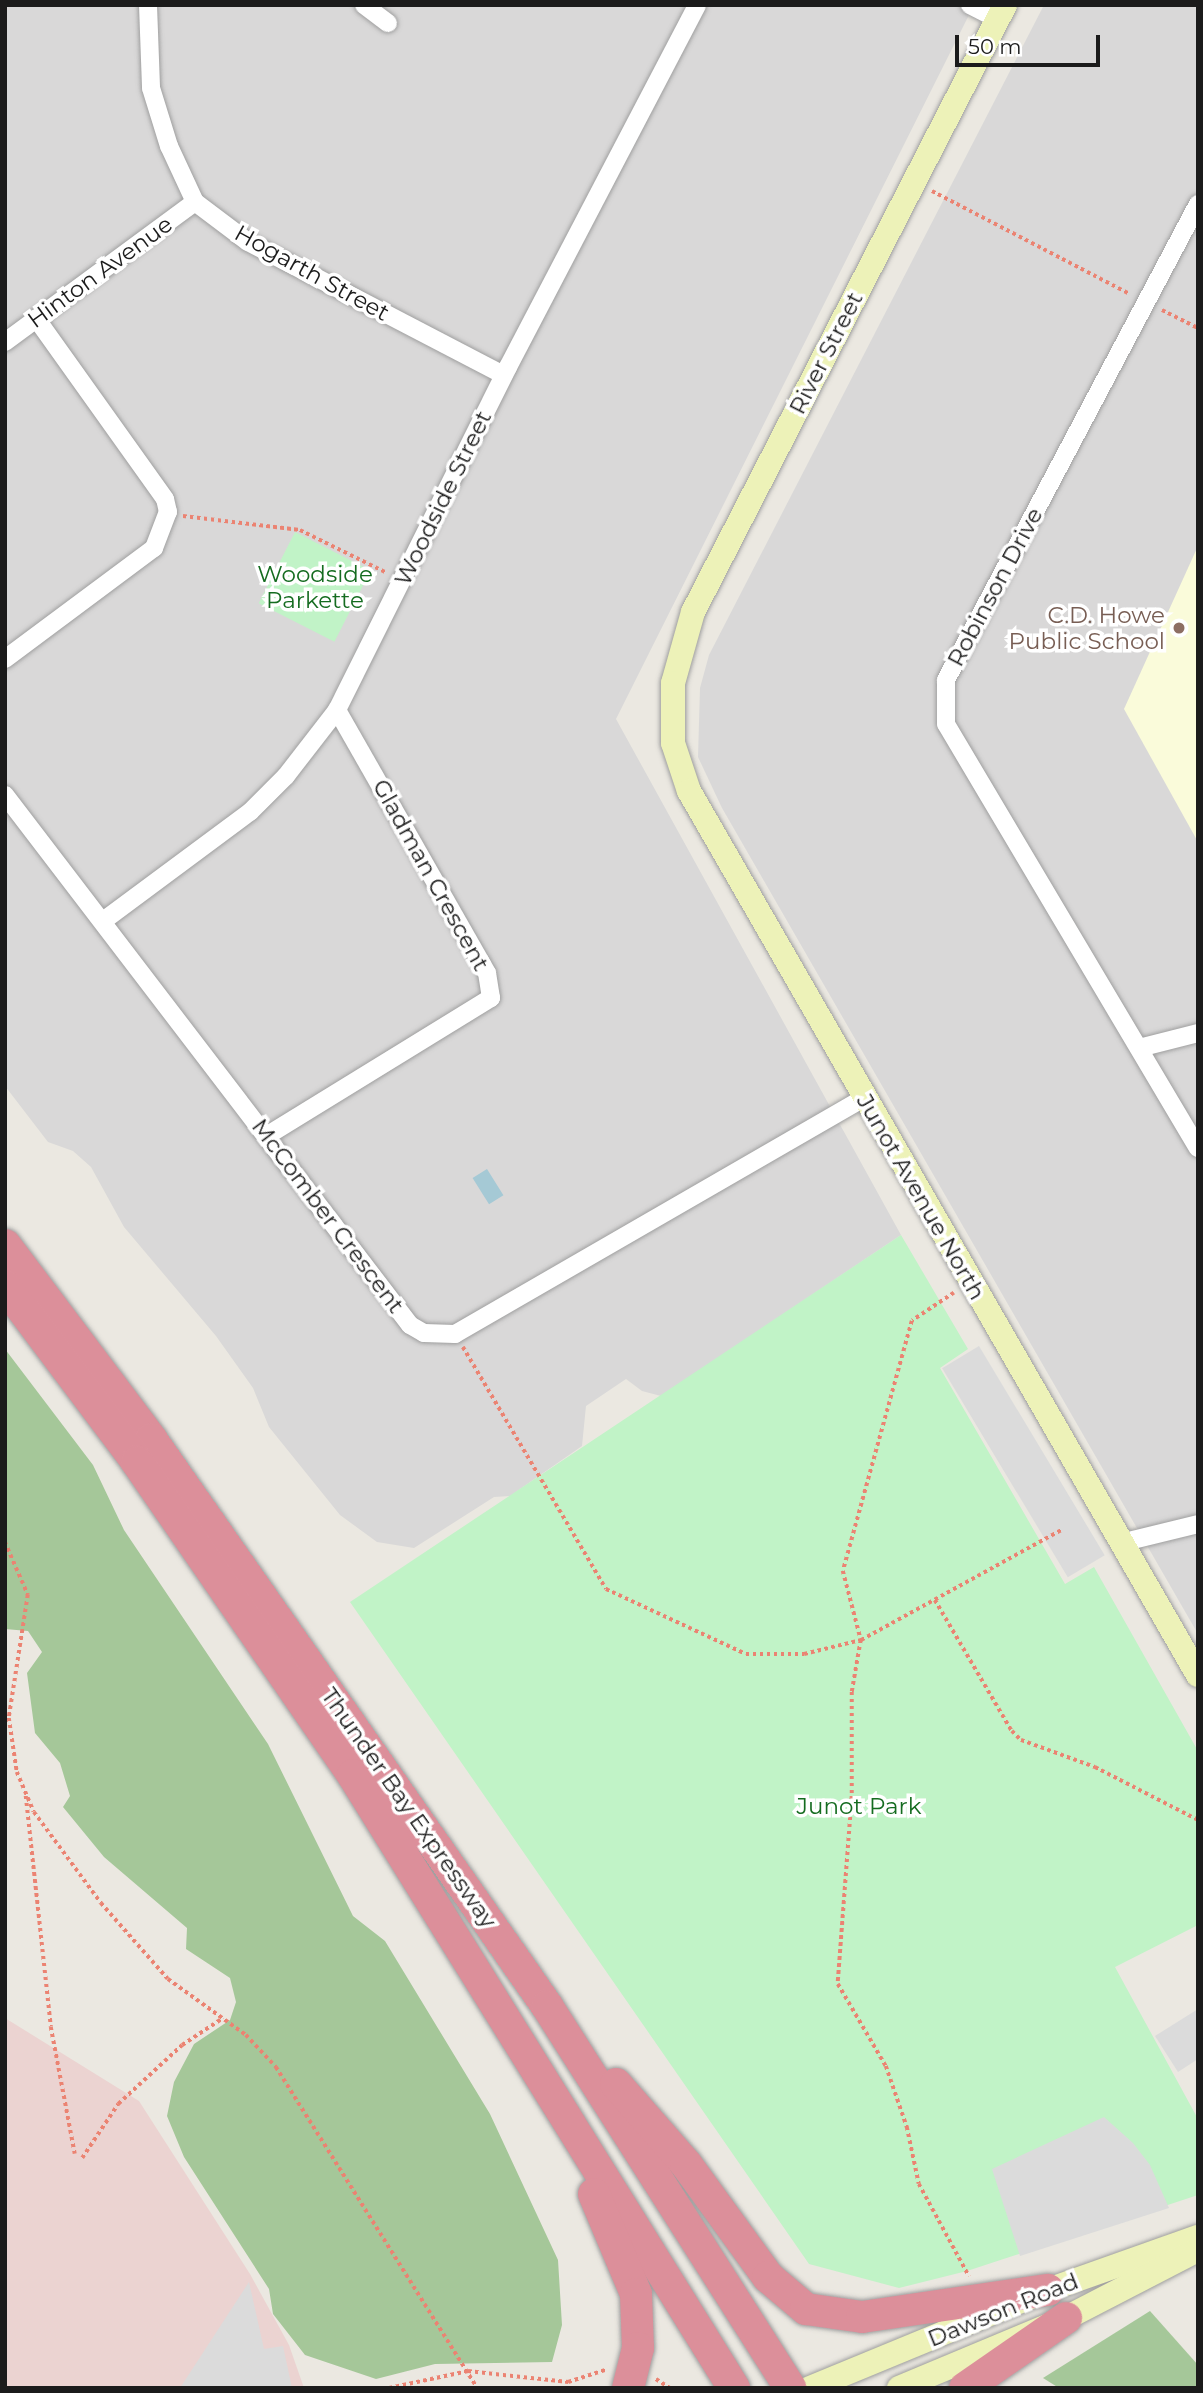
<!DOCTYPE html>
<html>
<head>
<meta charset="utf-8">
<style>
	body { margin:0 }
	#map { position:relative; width:1203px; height:2393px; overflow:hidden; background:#ebe8e1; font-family:Montserrat,sans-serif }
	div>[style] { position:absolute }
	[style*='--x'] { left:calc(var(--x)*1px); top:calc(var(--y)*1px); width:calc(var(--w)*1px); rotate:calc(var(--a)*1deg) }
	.residential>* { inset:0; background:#d9d8d8 }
	.commercial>* { inset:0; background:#ebd3d1 }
	.education>* { inset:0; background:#fafbda }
	.forest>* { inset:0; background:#a5c799 }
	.park>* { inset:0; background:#c1f3c7; transform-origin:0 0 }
	.parking>* { inset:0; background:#dbdbdb; transform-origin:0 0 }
	.water>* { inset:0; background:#a5c9d5; transform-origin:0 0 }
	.path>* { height:3.5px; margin-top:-1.75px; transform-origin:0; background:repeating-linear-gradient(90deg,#eb8372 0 3.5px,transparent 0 7px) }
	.roads { filter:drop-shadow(0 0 2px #9f9f9f) drop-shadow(0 0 2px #9f9f9f) }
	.street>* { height:18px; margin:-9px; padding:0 9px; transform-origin:9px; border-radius:9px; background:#fff }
	.secondary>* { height:24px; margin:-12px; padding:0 12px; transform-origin:12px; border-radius:12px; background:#edf2b8 }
	.highway>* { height:32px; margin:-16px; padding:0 16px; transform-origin:16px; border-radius:16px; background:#dc8f9a }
	.dots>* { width:19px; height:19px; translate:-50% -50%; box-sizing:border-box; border:4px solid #fff; border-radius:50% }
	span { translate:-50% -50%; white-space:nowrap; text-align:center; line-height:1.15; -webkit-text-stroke:7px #fff; paint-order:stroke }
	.street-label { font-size:23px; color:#1b1b1b }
	.park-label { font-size:23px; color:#156c20 }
	.education-label { font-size:23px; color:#785e54 }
	.right { translate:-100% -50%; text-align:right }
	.frame { position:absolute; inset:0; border:7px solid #1b1b1b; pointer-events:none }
	.scale { position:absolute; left:955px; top:35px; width:145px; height:32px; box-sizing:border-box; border:4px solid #1b1b1b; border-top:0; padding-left:9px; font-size:21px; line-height:24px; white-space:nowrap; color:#1b1b1b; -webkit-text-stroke:5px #fff; paint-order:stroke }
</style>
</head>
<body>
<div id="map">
	<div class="residential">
		<i style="clip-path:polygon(5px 5px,974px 5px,616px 719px,901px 1235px,661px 1396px,642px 1391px,626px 1379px,586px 1406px,582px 1446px,510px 1496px,494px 1497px,414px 1548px,377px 1542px,340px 1515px,269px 1427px,253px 1388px,216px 1336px,124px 1227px,91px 1167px,73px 1151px,48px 1142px,5px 1086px)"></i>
		<i style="clip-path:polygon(1044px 5px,1198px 5px,1198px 1634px,722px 808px,698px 757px,700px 688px,709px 655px)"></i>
	</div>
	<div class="commercial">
		<i style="clip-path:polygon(5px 2018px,139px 2101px,250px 2274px,289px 2345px,304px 2388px,5px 2388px)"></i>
	</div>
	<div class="education">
		<i style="clip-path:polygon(1198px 546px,1198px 842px,1124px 709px)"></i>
	</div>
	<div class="forest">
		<i style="clip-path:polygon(5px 1349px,93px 1465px,124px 1530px,268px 1744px,353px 1916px,385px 1941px,490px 2114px,558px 2260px,562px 2325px,552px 2362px,435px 2364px,376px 2379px,305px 2355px,273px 2314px,269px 2289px,184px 2157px,167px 2116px,174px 2082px,194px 2044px,230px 2020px,236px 2002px,230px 1978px,186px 1949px,187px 1928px,104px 1857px,63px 1807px,70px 1796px,60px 1763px,35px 1733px,27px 1673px,42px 1652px,28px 1631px,5px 1629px)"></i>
		<i style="clip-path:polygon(1150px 2311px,1198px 2365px,1198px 2388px,1059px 2388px,1043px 2378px)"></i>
	</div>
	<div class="park">
		<i style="left:295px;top:532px;width:85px;height:80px;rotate:27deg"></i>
		<i style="clip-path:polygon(901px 1235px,968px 1349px,940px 1368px,1065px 1584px,1094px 1567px,1198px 1751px,1198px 1925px,1115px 1967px,1198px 2119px,1198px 2195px,967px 2271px,899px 2288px,809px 2264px,350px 1602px)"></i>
	</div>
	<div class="parking">
		<i style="left:979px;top:1346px;width:244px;height:43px;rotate:59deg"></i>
		<i style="clip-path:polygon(1198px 2009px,1198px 2059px,1178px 2072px,1155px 2036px)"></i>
		<i style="clip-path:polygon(1104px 2117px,1133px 2143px,1150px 2165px,1169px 2208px,1020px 2256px,992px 2169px)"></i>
		<i style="clip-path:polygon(249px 2282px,264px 2349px,283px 2346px,292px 2388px,180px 2388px)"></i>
	</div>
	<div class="water">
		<i style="left:487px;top:1169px;width:31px;height:17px;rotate:58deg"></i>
	</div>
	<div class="path">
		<i style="--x:932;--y:191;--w:223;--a:27.5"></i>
		<i style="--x:1162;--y:310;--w:40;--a:26.6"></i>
		<i style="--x:183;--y:516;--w:118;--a:6.8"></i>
		<i style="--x:300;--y:530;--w:95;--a:26.3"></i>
		<i style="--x:954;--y:1293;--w:50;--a:146.3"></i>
		<i style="--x:912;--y:1321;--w:259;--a:105.4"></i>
		<i style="--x:843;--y:1571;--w:71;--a:75.4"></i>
		<i style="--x:861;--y:1640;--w:53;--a:99.8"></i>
		<i style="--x:852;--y:1692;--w:104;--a:90"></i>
		<i style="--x:852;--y:1796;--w:189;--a:94.3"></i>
		<i style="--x:838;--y:1984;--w:95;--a:59.7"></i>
		<i style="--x:886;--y:2066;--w:65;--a:71"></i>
		<i style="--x:907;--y:2127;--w:58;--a:78.1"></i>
		<i style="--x:919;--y:2184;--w:105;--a:61.5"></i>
		<i style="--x:463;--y:1347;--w:281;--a:59.4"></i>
		<i style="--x:606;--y:1589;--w:154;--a:24.9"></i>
		<i style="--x:746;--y:1654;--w:58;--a:0"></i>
		<i style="--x:804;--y:1654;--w:59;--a:-13.8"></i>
		<i style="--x:861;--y:1640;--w:228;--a:-28.8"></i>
		<i style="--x:5;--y:1542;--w:58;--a:66.5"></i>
		<i style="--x:28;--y:1595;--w:124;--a:98.8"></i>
		<i style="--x:9;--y:1718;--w:55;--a:81.6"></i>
		<i style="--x:17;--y:1772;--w:43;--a:67"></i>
		<i style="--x:34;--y:1812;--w:113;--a:53.6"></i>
		<i style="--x:101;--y:1903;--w:101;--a:48.6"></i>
		<i style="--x:168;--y:1979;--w:96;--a:35.7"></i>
		<i style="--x:246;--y:2035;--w:44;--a:46.8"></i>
		<i style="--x:276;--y:2067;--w:379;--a:57.9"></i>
		<i style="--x:935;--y:1600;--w:152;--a:59.6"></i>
		<i style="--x:1012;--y:1731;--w:13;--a:45"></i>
		<i style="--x:1021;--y:1740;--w:79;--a:20"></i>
		<i style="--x:1095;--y:1767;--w:116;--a:27.2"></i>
		<i style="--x:26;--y:1796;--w:232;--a:83.8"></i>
		<i style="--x:51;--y:2027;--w:129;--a:79.3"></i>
		<i style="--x:82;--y:2158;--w:65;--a:-56.3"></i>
		<i style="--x:118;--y:2104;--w:87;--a:-42.7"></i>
		<i style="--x:182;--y:2045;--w:49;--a:-33.4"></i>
		<i style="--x:656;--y:2379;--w:17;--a:33"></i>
		<i style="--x:389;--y:2388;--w:81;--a:-12.1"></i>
		<i style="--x:468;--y:2371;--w:101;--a:6.3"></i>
		<i style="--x:568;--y:2382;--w:40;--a:-18"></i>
	</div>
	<div class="roads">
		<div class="street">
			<i style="--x:148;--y:5;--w:83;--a:87.9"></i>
			<i style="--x:151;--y:88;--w:61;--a:72.8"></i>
			<i style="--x:169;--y:146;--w:62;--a:65.1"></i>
			<i style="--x:195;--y:202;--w:66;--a:37"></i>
			<i style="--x:248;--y:242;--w:288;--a:27.5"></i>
			<i style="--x:364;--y:5;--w:30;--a:37"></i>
			<i style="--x:970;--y:5;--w:31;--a:27"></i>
			<i style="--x:1198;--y:204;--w:539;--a:117.9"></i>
			<i style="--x:946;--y:680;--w:44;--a:90"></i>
			<i style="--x:946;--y:724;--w:493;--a:59.3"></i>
			<i style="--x:5;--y:342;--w:236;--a:-36.4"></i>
			<i style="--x:5;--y:659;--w:186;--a:-36.7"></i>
			<i style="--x:154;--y:548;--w:39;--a:-69"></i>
			<i style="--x:168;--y:512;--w:13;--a:-103"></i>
			<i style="--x:165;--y:499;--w:222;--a:-125.5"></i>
			<i style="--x:5;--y:795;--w:667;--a:52.61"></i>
			<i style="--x:410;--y:1325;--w:16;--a:30"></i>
			<i style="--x:424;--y:1333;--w:31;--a:2"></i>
			<i style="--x:455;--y:1334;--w:472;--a:-30"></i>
			<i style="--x:103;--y:921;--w:183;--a:-36.6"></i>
			<i style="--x:250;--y:812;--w:51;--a:-45"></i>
			<i style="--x:286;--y:776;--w:83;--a:-52.3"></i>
			<i style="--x:337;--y:710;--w:383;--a:-63.5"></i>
			<i style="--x:508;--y:367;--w:408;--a:-62.4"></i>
			<i style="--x:1139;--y:1048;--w:61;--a:-14.3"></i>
			<i style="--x:268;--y:1135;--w:262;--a:-31.6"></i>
			<i style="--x:491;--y:998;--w:25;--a:-99"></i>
			<i style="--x:487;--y:973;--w:303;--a:-119.7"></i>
			<i style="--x:1120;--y:1543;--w:80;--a:-13.7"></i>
		</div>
		<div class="secondary">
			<i style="--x:1005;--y:5;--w:682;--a:117.2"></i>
			<i style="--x:693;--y:612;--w:74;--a:105.7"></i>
			<i style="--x:673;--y:683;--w:60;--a:90"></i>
			<i style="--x:673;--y:743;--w:51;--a:71.6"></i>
			<i style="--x:689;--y:791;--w:1020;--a:60.07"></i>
			<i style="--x:810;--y:2388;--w:257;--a:-22.4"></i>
			<i style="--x:1048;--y:2290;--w:159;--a:-19.5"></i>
			<i style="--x:899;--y:2388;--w:181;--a:-22.7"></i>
			<i style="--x:1066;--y:2318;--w:144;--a:-27.3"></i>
		</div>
		<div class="highway">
			<i style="--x:5;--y:1245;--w:243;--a:53"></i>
			<i style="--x:151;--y:1439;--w:692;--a:55.07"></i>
			<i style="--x:547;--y:2006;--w:453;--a:57.5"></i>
			<i style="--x:5;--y:1286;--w:220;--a:53.1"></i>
			<i style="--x:137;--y:1462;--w:380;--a:55.4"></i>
			<i style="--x:353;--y:1775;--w:722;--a:58.14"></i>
			<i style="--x:616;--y:2084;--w:106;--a:48.8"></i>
			<i style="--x:686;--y:2164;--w:140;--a:54"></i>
			<i style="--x:768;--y:2277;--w:50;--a:40.1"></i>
			<i style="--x:806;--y:2309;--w:57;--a:8.1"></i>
			<i style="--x:862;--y:2317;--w:188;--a:-8.3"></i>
			<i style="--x:594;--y:2194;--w:108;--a:67.2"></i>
			<i style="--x:636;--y:2294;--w:54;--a:87.9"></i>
			<i style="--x:638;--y:2348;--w:41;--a:104"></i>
			<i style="--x:965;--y:2388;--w:123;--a:-34.7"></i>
		</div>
	</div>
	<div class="dots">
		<i style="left:1179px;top:628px;background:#8d6e63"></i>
	</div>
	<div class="street-label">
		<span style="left:100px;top:272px;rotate:-36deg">Hinton Avenue</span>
		<span style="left:312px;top:273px;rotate:29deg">Hogarth Street</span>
		<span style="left:826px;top:353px;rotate:-63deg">River Street</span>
		<span style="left:443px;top:498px;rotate:-64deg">Woodside Street</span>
		<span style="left:995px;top:587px;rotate:-62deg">Robinson Drive</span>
		<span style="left:431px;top:875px;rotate:61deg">Gladman Crescent</span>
		<span style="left:921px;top:1197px;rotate:60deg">Junot Avenue North</span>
		<span style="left:328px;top:1216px;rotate:53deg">McComber Crescent</span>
		<span style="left:409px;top:1808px;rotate:55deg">Thunder Bay Expressway</span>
		<span style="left:1003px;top:2310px;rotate:-22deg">Dawson Road</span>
	</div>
	<div class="park-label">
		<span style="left:315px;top:587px">Woodside<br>Parkette</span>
		<span style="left:859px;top:1806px">Junot Park</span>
	</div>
	<div class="education-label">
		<span class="right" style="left:1165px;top:628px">C.D. Howe<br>Public School</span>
	</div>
	<div class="frame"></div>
	<div class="scale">50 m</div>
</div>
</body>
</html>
